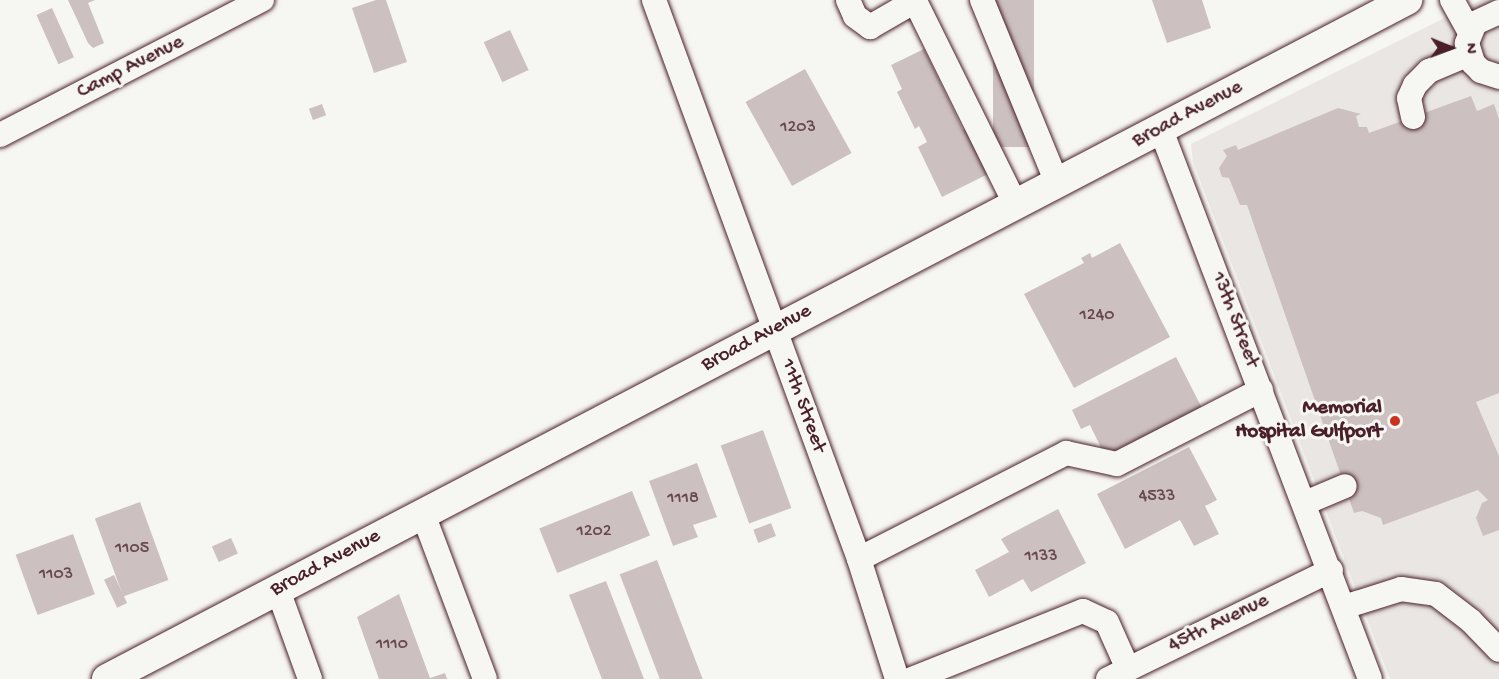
<!DOCTYPE html>
<html>
<head>
<meta charset="utf-8">
<style>
	body { margin:0 }
	#map { position:relative; width:1499px; height:679px; overflow:hidden; background:#f6f6f2; font-family:"Gochi Hand",sans-serif }
	div>[style] { position:absolute }
	[style*='--x'] { left:calc(var(--x)*1px); top:calc(var(--y)*1px); width:calc(var(--w)*1px); rotate:calc(var(--a)*1deg) }
	.built>* { inset:0; background:#e9e6e3 }
	.building>* { inset:0; background:#ccc1c0; transform-origin:0 0 }
	.roads { filter:drop-shadow(0 0 2px #4a1f2b) drop-shadow(0 0 2px #4a1f2b) }
	.minor>* { height:24px; margin:-12px; padding:0 12px; transform-origin:12px; border-radius:12px; background:#f6f6f2 }
	.major>* { height:30px; margin:-15px; padding:0 15px; transform-origin:15px; border-radius:15px; background:#f6f6f2 }
	.dots>* { width:16px; height:16px; translate:-50% -50%; box-sizing:border-box; border:3px solid #f6f6f2; border-radius:50% }
	span { translate:-50% -50%; white-space:nowrap; text-align:center; line-height:1.15; -webkit-text-stroke:6px #f6f6f2; paint-order:stroke }
	.number-label { font-size:18px; color:#6a4850 }
	.number-label span { -webkit-text-stroke-width:0 }
	.street-label { font-size:21px; color:#4a1f2b }
	.poi-label { font-size:21px; color:#4a1f2b; font-weight:700 }
	.right { translate:-100% -50%; text-align:right }
	.north { position:absolute; left:1421px; top:18px; width:60px; height:60px; -webkit-text-stroke:4px #f6f6f2; paint-order:stroke; rotate:91deg; font-size:16px; font-weight:700; line-height:24px; text-align:center; color:#4a1f2b }
	.north::after { content:''; display:block; margin:auto; width:21px; height:27px; background:#4a1f2b; clip-path:polygon(50% 0,100% 100%,50% 72%,0 100%) }
</style>
</head>
<body>
<div id="map">
	<div class="built">
		<i style="clip-path:polygon(1481px 0,1499px 0,1499px 679px,1390px 679px,1193px 162px,1191px 144px)"></i>
	</div>
	<div class="building">
		<i style="clip-path:polygon(68px 0,95px 0,88px 3px,104px 43px,93px 48px,88px 43px)"></i>
		<i style="clip-path:polygon(376px 0,386px 0,407px 62px,374px 73px,352px 8px)"></i>
		<i style="left:993px;top:0;width:41px;height:147px"></i>
		<i style="clip-path:polygon(1152px 0,1202px 0,1211px 28px,1167px 43px)"></i>
		<i style="left:52px;top:8px;width:54px;height:17px;rotate:66deg"></i>
		<i style="left:510px;top:30px;width:44px;height:29px;rotate:65deg"></i>
		<i style="clip-path:polygon(924px 49px,963px 130px,968px 127px,990px 173px,942px 197px,918px 147px,927px 142px,919px 126px,915px 129px,897px 92px,902px 89px,891px 65px)"></i>
		<i style="left:805px;top:69px;width:96px;height:68px;rotate:61deg"></i>
		<i style="clip-path:polygon(1471px 96px,1477px 111px,1494px 104px,1499px 119px,1499px 393px,1476px 402px,1499px 456px,1499px 530px,1483px 536px,1476px 518px,1482px 503px,1488px 500px,1478px 490px,1383px 525px,1381px 518px,1362px 511px,1354px 513px,1247px 205px,1240px 205px,1229px 178px,1222px 177px,1219px 168px,1227px 156px,1223px 150px,1236px 145px,1238px 150px,1338px 108px,1361px 114px,1356px 116px,1359px 127px,1367px 127px,1369px 133px)"></i>
		<i style="left:322px;top:104px;width:12px;height:14px;rotate:70deg"></i>
		<i style="clip-path:polygon(1120px 243px,1170px 337px,1074px 388px,1024px 294px,1084px 263px,1081px 258px,1090px 253px,1092px 258px)"></i>
		<i style="clip-path:polygon(1176px 357px,1204px 412px,1107px 460px,1090px 425px,1081px 429px,1072px 410px)"></i>
		<i style="left:763px;top:430px;width:83px;height:45px;rotate:70deg"></i>
		<i style="clip-path:polygon(1189px 447px,1217px 500px,1205px 506px,1219px 534px,1194px 546px,1180px 520px,1125px 549px,1097px 494px)"></i>
		<i style="clip-path:polygon(697px 463px,717px 517px,693px 525px,698px 537px,673px 546px,649px 481px)"></i>
		<i style="left:632px;top:491px;width:48px;height:100px;rotate:68deg"></i>
		<i style="left:140px;top:502px;width:83px;height:48px;rotate:70deg"></i>
		<i style="clip-path:polygon(1058px 509px,1086px 563px,1031px 592px,1023px 579px,989px 597px,975px 570px,1009px 552px,1001px 539px)"></i>
		<i style="left:771px;top:523px;width:14px;height:19px;rotate:69deg"></i>
		<i style="left:73px;top:534px;width:64px;height:61px;rotate:70deg"></i>
		<i style="left:231px;top:538px;width:17px;height:21px;rotate:66deg"></i>
		<i style="left:657px;top:560px;width:128px;height:40px;rotate:69deg"></i>
		<i style="left:114px;top:575px;width:31px;height:11px;rotate:65deg"></i>
		<i style="clip-path:polygon(606px 581px,644px 679px,602px 679px,569px 595px)"></i>
		<i style="clip-path:polygon(399px 594px,430px 678px,445px 673px,447px 679px,379px 679px,357px 617px)"></i>
	</div>
	<div class="roads">
		<div class="minor">
			<i style="--x:654;--y:0;--w:595;--a:69.86"></i>
			<i style="--x:859;--y:559;--w:126;--a:72.4"></i>
			<i style="--x:848;--y:0;--w:17;--a:66"></i>
			<i style="--x:855;--y:16;--w:19;--a:36"></i>
			<i style="--x:870;--y:27;--w:52;--a:-30"></i>
			<i style="--x:915;--y:1;--w:228;--a:63.7"></i>
			<i style="--x:982;--y:0;--w:198;--a:67.7"></i>
			<i style="--x:1452;--y:0;--w:37;--a:61"></i>
			<i style="--x:1499;--y:12;--w:26;--a:155"></i>
			<i style="--x:1475;--y:23;--w:22;--a:112"></i>
			<i style="--x:1467;--y:43;--w:21;--a:73"></i>
			<i style="--x:1473;--y:63;--w:11;--a:45"></i>
			<i style="--x:1481;--y:71;--w:19;--a:18"></i>
			<i style="--x:1413;--y:117;--w:19;--a:-102"></i>
			<i style="--x:1409;--y:98;--w:14;--a:-65"></i>
			<i style="--x:1415;--y:85;--w:20;--a:-45"></i>
			<i style="--x:1429;--y:71;--w:43;--a:-23"></i>
			<i style="--x:1161;--y:130;--w:587;--a:69.16"></i>
			<i style="--x:0;--y:135;--w:295;--a:-27.3"></i>
			<i style="--x:1305;--y:503;--w:43;--a:-23"></i>
			<i style="--x:423;--y:514;--w:176;--a:69.4"></i>
			<i style="--x:859;--y:559;--w:233;--a:-27.1"></i>
			<i style="--x:1066;--y:453;--w:52;--a:12.2"></i>
			<i style="--x:1117;--y:464;--w:162;--a:-27.2"></i>
			<i style="--x:278;--y:590;--w:95;--a:70.2"></i>
			<i style="--x:1344;--y:607;--w:60;--a:-17.5"></i>
			<i style="--x:1401;--y:589;--w:35;--a:8"></i>
			<i style="--x:1436;--y:594;--w:44;--a:37.6"></i>
			<i style="--x:1471;--y:621;--w:40;--a:46"></i>
			<i style="--x:912;--y:679;--w:184;--a:-21.7"></i>
			<i style="--x:1083;--y:611;--w:26;--a:25"></i>
			<i style="--x:1107;--y:622;--w:51;--a:65.9"></i>
			<i style="--x:1108;--y:679;--w:248;--a:-26"></i>
		</div>
		<div class="major">
			<i style="--x:107;--y:679;--w:1467;--a:-27.58"></i>
		</div>
	</div>
	<div class="dots">
		<i style="left:1395px;top:421px;background:#c8321e"></i>
	</div>
	<div class="number-label">
		<span style="left:798px;top:128px">1203</span>
		<span style="left:1097px;top:316px">1240</span>
		<span style="left:1157px;top:497px">4533</span>
		<span style="left:683px;top:499px">1118</span>
		<span style="left:594px;top:532px">1202</span>
		<span style="left:132px;top:549px">1105</span>
		<span style="left:1041px;top:557px">1133</span>
		<span style="left:56px;top:575px">1103</span>
		<span style="left:392px;top:645px">1110</span>
	</div>
	<div class="street-label">
		<span style="left:131px;top:68px;rotate:-27deg">Camp Avenue</span>
		<span style="left:1188px;top:115px;rotate:-28deg">Broad Avenue</span>
		<span style="left:1234px;top:320px;rotate:69deg">13th Street</span>
		<span style="left:757px;top:339px;rotate:-28deg">Broad Avenue</span>
		<span style="left:802px;top:406px;rotate:70deg">11th Street</span>
		<span style="left:326px;top:564px;rotate:-28deg">Broad Avenue</span>
		<span style="left:1219px;top:624px;rotate:-26deg">45th Avenue</span>
	</div>
	<div class="poi-label">
		<span class="right" style="left:1382px;top:421px">Memorial<br>Hospital Gulfport</span>
	</div>
	<div class="north">N</div>
</div>
</body>
</html>
